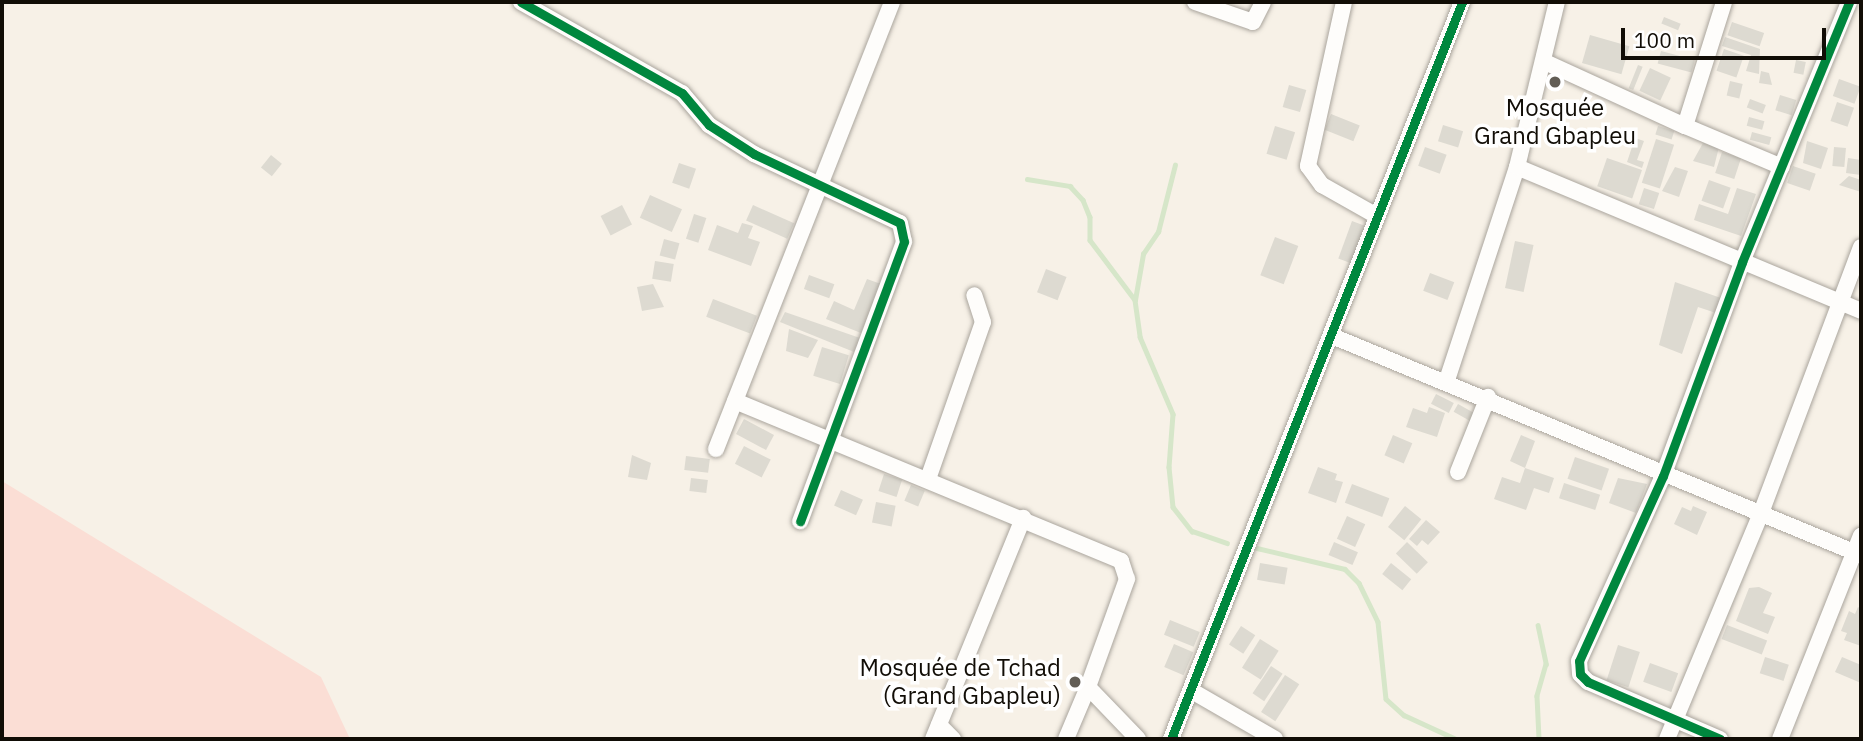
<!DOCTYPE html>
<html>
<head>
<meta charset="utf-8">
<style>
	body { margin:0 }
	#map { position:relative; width:1863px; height:741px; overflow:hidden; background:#f7f1e7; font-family:"IBM Plex Sans",sans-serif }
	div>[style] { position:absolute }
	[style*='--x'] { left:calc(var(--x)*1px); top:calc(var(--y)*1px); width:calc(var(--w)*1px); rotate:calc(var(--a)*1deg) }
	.green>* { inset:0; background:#fbded5 }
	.stream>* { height:4.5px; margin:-2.25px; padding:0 2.25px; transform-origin:2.25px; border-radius:2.25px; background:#d6e6c9 }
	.building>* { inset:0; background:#dddad1; transform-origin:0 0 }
	.roads { filter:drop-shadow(0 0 2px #aaa59d) drop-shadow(0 0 2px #aaa59d) }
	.minor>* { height:16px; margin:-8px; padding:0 8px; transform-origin:8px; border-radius:8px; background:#fefdfb }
	.cycleway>* { height:9px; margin:-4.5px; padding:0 4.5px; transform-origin:4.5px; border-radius:4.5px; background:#00873e }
	.dots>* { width:19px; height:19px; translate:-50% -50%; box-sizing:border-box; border:4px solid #fff; border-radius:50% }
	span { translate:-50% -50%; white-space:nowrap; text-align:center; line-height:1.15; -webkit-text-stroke:7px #fff; paint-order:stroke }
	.poi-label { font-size:24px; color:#110d06 }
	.right { translate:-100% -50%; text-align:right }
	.frame { position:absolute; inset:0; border:4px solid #110d06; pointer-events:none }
	.scale { position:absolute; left:1621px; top:28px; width:205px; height:32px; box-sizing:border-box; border:4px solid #110d06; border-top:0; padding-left:9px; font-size:21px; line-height:24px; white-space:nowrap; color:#110d06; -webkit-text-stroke:5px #fff; paint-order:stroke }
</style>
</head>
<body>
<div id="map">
	<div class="green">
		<i style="clip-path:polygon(2px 481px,321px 677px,350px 739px,2px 739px)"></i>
	</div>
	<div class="stream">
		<i style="--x:1027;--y:179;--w:44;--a:9.2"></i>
		<i style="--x:1070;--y:186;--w:19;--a:47"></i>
		<i style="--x:1083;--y:200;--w:18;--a:68"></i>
		<i style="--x:1090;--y:217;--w:23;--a:90"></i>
		<i style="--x:1090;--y:240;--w:75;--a:53.1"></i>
		<i style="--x:1135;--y:300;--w:37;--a:82"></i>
		<i style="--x:1140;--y:337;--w:84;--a:66.8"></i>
		<i style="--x:1173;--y:414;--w:53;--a:94.3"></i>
		<i style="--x:1169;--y:467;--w:40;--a:84.3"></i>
		<i style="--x:1173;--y:507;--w:31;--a:52"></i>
		<i style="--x:1192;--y:531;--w:37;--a:19"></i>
		<i style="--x:1135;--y:300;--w:47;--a:-80.1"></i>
		<i style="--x:1143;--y:254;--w:27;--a:-56"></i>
		<i style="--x:1158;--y:232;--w:69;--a:-75.8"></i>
		<i style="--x:1257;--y:548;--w:90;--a:13.4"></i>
		<i style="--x:1345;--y:569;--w:20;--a:45"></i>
		<i style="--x:1359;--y:583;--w:43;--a:64"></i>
		<i style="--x:1378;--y:622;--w:77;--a:84.1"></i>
		<i style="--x:1386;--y:699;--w:24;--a:42"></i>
		<i style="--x:1404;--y:715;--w:57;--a:24.8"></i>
		<i style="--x:1538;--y:625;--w:40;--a:78"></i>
		<i style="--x:1546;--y:664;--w:33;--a:106"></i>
		<i style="--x:1537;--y:696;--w:43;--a:87.3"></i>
	</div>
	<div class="building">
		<i style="left:1664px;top:17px;width:18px;height:7px;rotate:22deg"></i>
		<i style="left:1732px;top:22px;width:34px;height:14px;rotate:19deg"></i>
		<i style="left:1590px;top:35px;width:41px;height:29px;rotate:16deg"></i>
		<i style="clip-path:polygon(1725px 37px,1760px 49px,1759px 74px,1746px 71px,1751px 55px,1722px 46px)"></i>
		<i style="left:1724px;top:49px;width:21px;height:23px;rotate:19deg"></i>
		<i style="left:1661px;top:51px;width:35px;height:13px;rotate:15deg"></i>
		<i style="left:1796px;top:60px;width:10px;height:13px;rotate:11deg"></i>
		<i style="left:1638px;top:65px;width:5px;height:25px;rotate:22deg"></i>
		<i style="left:1650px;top:68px;width:23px;height:25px;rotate:25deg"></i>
		<i style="clip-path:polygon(1761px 71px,1769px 73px,1772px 85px,1759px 83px)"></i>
		<i style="left:1839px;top:79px;width:23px;height:18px;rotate:20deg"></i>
		<i style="left:1730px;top:81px;width:13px;height:15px;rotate:13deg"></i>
		<i style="left:1289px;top:85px;width:18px;height:23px;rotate:16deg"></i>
		<i style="left:1780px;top:95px;width:17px;height:16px;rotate:17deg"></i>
		<i style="left:1750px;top:99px;width:17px;height:9px;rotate:21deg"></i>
		<i style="left:1837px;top:102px;width:18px;height:20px;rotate:19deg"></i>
		<i style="left:1331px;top:114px;width:31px;height:17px;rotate:22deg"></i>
		<i style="left:1749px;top:117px;width:16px;height:9px;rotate:15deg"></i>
		<i style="left:1443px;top:125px;width:21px;height:17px;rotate:17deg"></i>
		<i style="left:1275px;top:126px;width:21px;height:29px;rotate:17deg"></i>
		<i style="left:1658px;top:126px;width:17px;height:9px;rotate:17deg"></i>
		<i style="left:1752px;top:132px;width:20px;height:8px;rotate:15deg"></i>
		<i style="clip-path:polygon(1635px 138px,1644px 141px,1637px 160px,1644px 162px,1642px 168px,1627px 162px)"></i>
		<i style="left:1656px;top:139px;width:19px;height:46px;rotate:18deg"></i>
		<i style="clip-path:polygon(1807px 141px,1828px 148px,1821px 169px,1803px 163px)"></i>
		<i style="clip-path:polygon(1703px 143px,1719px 147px,1714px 167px,1693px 161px)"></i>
		<i style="left:1425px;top:147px;width:23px;height:20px;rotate:20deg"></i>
		<i style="left:1834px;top:147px;width:12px;height:19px;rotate:5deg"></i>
		<i style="left:1722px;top:152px;width:20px;height:22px;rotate:18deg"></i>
		<i style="left:271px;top:155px;width:14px;height:16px;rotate:39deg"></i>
		<i style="left:1607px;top:158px;width:37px;height:30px;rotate:19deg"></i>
		<i style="clip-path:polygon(1848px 158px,1861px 160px,1861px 175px,1846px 173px)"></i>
		<i style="left:679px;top:163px;width:18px;height:21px;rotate:19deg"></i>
		<i style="left:1793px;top:166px;width:24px;height:18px;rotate:19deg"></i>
		<i style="clip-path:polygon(1675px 167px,1688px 171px,1679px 197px,1662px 191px)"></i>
		<i style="clip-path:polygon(1849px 176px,1861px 180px,1861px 192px,1839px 185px)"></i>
		<i style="left:1709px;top:180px;width:23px;height:22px;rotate:20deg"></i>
		<i style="left:1644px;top:188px;width:16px;height:17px;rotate:18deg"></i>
		<i style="clip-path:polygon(1737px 188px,1756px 194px,1741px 236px,1694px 220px,1699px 204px,1728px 214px)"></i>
		<i style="left:650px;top:195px;width:35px;height:25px;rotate:24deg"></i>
		<i style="left:622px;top:205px;width:22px;height:24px;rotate:63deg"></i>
		<i style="left:753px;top:205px;width:45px;height:17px;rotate:24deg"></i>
		<i style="left:694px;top:214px;width:13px;height:26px;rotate:18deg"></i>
		<i style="left:1352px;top:221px;width:15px;height:40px;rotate:20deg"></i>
		<i style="clip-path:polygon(742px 223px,753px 226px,748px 238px,760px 242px,751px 266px,708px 250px,717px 225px,738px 233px)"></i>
		<i style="left:1275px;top:237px;width:25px;height:41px;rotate:21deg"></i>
		<i style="left:664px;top:239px;width:16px;height:17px;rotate:15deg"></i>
		<i style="left:1515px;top:241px;width:19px;height:48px;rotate:12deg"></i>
		<i style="left:655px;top:261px;width:19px;height:18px;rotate:9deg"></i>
		<i style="left:1046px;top:269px;width:22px;height:25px;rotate:21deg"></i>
		<i style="left:1430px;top:273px;width:26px;height:19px;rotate:21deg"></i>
		<i style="left:809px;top:275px;width:27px;height:15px;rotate:20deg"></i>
		<i style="clip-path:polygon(867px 279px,881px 284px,861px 333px,826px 319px,834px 301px,854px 310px)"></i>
		<i style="clip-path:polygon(1675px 282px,1721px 298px,1716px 313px,1698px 307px,1682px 354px,1659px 345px)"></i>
		<i style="clip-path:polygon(653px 284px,664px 307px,642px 311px,637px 287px)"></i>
		<i style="left:713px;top:299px;width:47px;height:19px;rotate:21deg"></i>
		<i style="clip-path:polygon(785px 312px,860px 338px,854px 352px,780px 322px)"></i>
		<i style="clip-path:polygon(789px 329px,818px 340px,808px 358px,786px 351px)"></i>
		<i style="left:822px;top:347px;width:28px;height:30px;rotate:17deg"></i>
		<i style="left:1436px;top:394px;width:20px;height:11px;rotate:27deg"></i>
		<i style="left:1458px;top:404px;width:23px;height:9px;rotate:29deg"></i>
		<i style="clip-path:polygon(1429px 407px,1445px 413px,1437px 437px,1406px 427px,1413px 408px,1427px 413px)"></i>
		<i style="left:744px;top:419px;width:34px;height:17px;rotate:28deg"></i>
		<i style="left:1393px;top:435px;width:21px;height:22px;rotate:23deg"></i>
		<i style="clip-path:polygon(1521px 435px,1535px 441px,1525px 468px,1554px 478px,1549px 493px,1534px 488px,1526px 510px,1494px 499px,1502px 477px,1520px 483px,1525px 468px,1510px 461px)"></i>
		<i style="left:744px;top:446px;width:30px;height:20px;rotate:27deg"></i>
		<i style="clip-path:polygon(632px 455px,651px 463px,647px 480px,628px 477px)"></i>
		<i style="left:686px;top:456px;width:24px;height:14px;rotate:7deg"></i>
		<i style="left:1575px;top:457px;width:36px;height:23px;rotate:19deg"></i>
		<i style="clip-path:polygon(1318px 467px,1337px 474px,1335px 480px,1343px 482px,1336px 503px,1308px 493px)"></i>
		<i style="left:884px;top:474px;width:19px;height:18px;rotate:18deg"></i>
		<i style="left:691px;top:478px;width:17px;height:13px;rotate:7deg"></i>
		<i style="clip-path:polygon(1618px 478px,1647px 484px,1636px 513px,1609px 503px)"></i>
		<i style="left:1564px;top:483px;width:38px;height:16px;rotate:18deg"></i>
		<i style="left:1352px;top:484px;width:40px;height:20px;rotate:21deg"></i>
		<i style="left:911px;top:485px;width:15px;height:17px;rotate:23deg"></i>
		<i style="left:841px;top:490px;width:24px;height:17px;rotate:24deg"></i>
		<i style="left:876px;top:502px;width:20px;height:21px;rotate:11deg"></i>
		<i style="left:1405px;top:506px;width:21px;height:27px;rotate:39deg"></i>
		<i style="clip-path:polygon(1693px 506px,1707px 512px,1697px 535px,1674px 524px,1682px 507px,1691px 511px)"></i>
		<i style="left:1347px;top:516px;width:20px;height:25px;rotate:24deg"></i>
		<i style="clip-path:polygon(1426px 520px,1440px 532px,1428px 545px,1422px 540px,1417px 546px,1409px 539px)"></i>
		<i style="left:1334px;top:542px;width:26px;height:14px;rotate:23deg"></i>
		<i style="left:1407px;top:542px;width:29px;height:16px;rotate:44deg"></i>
		<i style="left:1260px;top:563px;width:28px;height:17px;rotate:10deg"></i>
		<i style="left:1391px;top:563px;width:26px;height:14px;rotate:39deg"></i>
		<i style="clip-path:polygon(1759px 587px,1772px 593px,1763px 613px,1775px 617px,1768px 634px,1736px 621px,1749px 588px)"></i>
		<i style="clip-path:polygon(1858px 607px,1861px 609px,1861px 646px,1844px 640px,1847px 633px,1841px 631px,1849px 611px,1855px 614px)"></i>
		<i style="left:1170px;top:620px;width:32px;height:16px;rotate:22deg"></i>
		<i style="left:1727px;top:625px;width:43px;height:15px;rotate:21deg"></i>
		<i style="left:1241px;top:626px;width:17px;height:22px;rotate:33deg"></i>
		<i style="left:1260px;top:639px;width:22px;height:34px;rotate:32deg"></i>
		<i style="left:1174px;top:644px;width:21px;height:25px;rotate:23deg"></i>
		<i style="left:1618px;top:645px;width:23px;height:37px;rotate:18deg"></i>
		<i style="left:1765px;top:657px;width:25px;height:17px;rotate:18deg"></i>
		<i style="clip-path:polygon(1842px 657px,1861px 665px,1861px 683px,1835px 672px)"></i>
		<i style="left:1650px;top:663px;width:30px;height:20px;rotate:20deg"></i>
		<i style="left:1271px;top:666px;width:14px;height:33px;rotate:34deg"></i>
		<i style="left:1285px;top:675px;width:17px;height:44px;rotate:33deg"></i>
	</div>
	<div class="roads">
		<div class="minor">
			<i style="--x:521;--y:2;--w:185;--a:29.5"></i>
			<i style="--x:682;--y:93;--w:42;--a:49.8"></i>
			<i style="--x:709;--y:125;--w:54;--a:32.8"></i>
			<i style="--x:754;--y:154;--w:161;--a:25.3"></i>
			<i style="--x:900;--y:223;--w:19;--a:78"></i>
			<i style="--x:904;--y:242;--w:298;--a:110.4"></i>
			<i style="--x:1195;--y:2;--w:61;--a:19"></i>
			<i style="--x:1253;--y:22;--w:22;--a:-63"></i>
			<i style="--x:1344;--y:2;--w:168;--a:102.4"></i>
			<i style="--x:1308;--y:166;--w:24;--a:54"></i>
			<i style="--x:1322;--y:185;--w:61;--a:29.5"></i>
			<i style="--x:1545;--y:62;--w:154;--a:24.6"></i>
			<i style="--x:1685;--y:126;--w:130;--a:-72.5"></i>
			<i style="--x:1685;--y:126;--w:105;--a:22.9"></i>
			<i style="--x:1517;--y:167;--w:373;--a:22.7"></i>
			<i style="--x:1332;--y:336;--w:573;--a:22.49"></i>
			<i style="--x:1447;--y:380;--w:224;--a:-71.8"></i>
			<i style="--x:1517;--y:167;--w:170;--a:-76.4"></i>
			<i style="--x:735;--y:401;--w:418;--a:22.5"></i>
			<i style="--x:1121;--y:561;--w:19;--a:72"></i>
			<i style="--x:1127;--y:579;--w:115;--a:109.9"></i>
			<i style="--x:716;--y:449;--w:480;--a:-68.5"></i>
			<i style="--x:1458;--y:472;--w:81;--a:-68.2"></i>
			<i style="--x:928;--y:479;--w:166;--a:-70.7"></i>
			<i style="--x:983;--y:322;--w:28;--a:-108"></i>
			<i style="--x:1192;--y:691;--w:96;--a:30"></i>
			<i style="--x:939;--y:725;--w:20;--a:45"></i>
			<i style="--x:933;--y:739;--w:239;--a:-67.8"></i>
			<i style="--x:1066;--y:739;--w:56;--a:-67.1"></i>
			<i style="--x:1088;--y:687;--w:72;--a:46.1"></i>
			<i style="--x:1171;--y:739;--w:792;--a:-68.45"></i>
			<i style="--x:1667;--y:739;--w:245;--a:-67.4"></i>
			<i style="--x:1761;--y:513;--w:284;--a:-69.4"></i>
			<i style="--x:1720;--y:739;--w:144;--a:-156.6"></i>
			<i style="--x:1588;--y:682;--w:11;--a:-135"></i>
			<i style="--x:1580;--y:674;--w:13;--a:-94"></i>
			<i style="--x:1579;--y:661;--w:203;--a:-65.6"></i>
			<i style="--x:1663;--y:476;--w:228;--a:-69.7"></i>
			<i style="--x:1742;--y:262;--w:281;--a:-67.6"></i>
			<i style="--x:1780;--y:739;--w:219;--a:-68.3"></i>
		</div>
	</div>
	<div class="cycleway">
		<i style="--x:521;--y:2;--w:185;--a:29.5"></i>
		<i style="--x:682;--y:93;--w:42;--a:49.8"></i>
		<i style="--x:709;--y:125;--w:54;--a:32.8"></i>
		<i style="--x:754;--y:154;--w:161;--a:25.3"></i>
		<i style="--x:900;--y:223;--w:19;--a:78"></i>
		<i style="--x:904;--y:242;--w:298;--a:110.4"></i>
		<i style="--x:1171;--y:739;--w:792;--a:-68.45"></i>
		<i style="--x:1720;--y:739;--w:144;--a:-156.6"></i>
		<i style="--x:1588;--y:682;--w:11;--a:-135"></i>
		<i style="--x:1580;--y:674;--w:13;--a:-94"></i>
		<i style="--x:1579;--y:661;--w:203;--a:-65.6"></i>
		<i style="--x:1663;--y:476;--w:228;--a:-69.7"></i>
		<i style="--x:1742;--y:262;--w:281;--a:-67.6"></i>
	</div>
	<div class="dots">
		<i style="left:1555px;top:82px;background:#625d55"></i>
		<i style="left:1075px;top:682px;background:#625d55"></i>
	</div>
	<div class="poi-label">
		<span style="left:1555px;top:122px">Mosquée<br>Grand Gbapleu</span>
		<span class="right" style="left:1061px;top:682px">Mosquée de Tchad<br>(Grand Gbapleu)</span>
	</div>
	<div class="frame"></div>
	<div class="scale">100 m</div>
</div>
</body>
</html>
